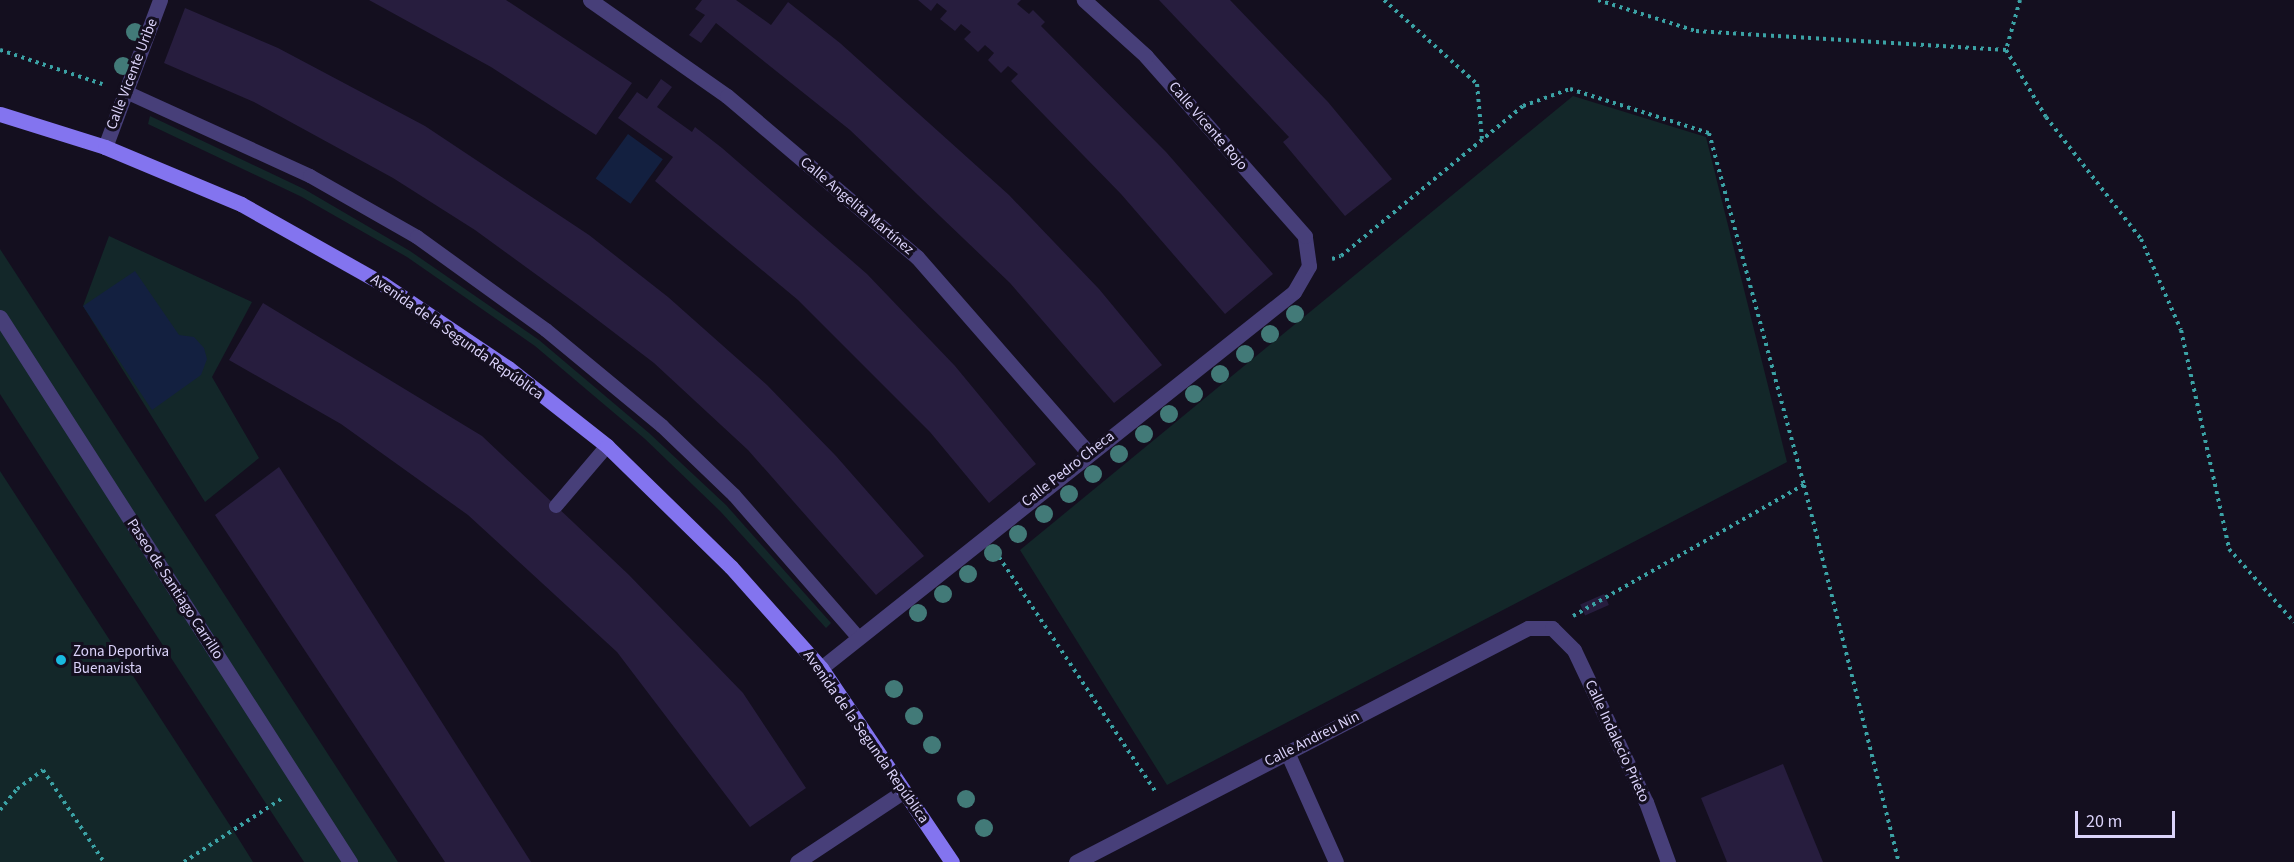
<!DOCTYPE html>
<html>
<head>
<meta charset="utf-8">
<style>
	body { margin:0 }
	#map { position:relative; width:2294px; height:862px; overflow:hidden; background:#140f1f; font-family:"Source Sans 3",sans-serif }
	div>[style] { position:absolute }
	[style*='--x'] { left:calc(var(--x)*1px); top:calc(var(--y)*1px); width:calc(var(--w)*1px); rotate:calc(var(--a)*1deg) }
	.green>* { inset:0; background:#132729 }
	.water>* { inset:0; background:#132040; transform-origin:0 0 }
	.building>* { inset:0; background:#271d3e; transform-origin:0 0 }
	.path>* { height:4px; margin-top:-2px; transform-origin:0; background:repeating-linear-gradient(90deg,#3ba2a5 0 3px,transparent 0 7.5px) }
	.lane>* { height:14px; margin:-7px; padding:0 7px; transform-origin:7px; border-radius:7px; background:#473f79 }
	.street>* { height:15px; margin:-7.5px; padding:0 7.5px; transform-origin:7.5px; border-radius:7.5px; background:#473f79 }
	.secondary>* { height:15px; margin:-7.5px; padding:0 7.5px; transform-origin:7.5px; border-radius:7.5px; background:#8374ef }
	.trees>* { width:18px; height:18px; margin:-9px; border-radius:50%; background:#427a78 }
	.dots>* { width:16px; height:16px; translate:-50% -50%; box-sizing:border-box; border:3px solid #140f1f; border-radius:50% }
	span { translate:-50% -50%; white-space:nowrap; text-align:center; line-height:1.15; -webkit-text-stroke:6px #140f1f; paint-order:stroke }
	.street-label { font-size:15px; color:#dbd3fa }
	.poi-label { font-size:15px; color:#dbd3fa }
	.left { translate:0 -50%; text-align:left }
	.scale { position:absolute; left:2075px; top:811px; width:100px; height:27px; box-sizing:border-box; border:3px solid #dbd3fa; border-top:0; padding-left:8px; font-size:18px; line-height:21px; white-space:nowrap; color:#dbd3fa; -webkit-text-stroke:4px #140f1f; paint-order:stroke }
</style>
</head>
<body>
<div id="map">
	<div class="green">
		<i style="clip-path:polygon(1573px 96px,1706px 137px,1787px 462px,1167px 785px,1020px 550px)"></i>
		<i style="clip-path:polygon(150px 116px,304px 189px,410px 251px,539px 340px,649px 433px,726px 505px,831px 623px,826px 628px,720px 511px,645px 439px,535px 346px,407px 257px,302px 197px,148px 124px)"></i>
		<i style="clip-path:polygon(109px 236px,252px 302px,212px 377px,259px 458px,205px 502px,83px 306px)"></i>
		<i style="clip-path:polygon(0 249px,398px 862px,304px 862px,65px 495px,0 394px)"></i>
		<i style="clip-path:polygon(0 471px,233px 830px,253px 862px,0 862px)"></i>
	</div>
	<div class="water">
		<i style="left:628px;top:134px;width:43px;height:55px;rotate:36deg"></i>
		<i style="clip-path:polygon(135px 271px,179px 335px,194px 337px,204px 348px,207px 359px,201px 375px,152px 410px,83px 306px)"></i>
	</div>
	<div class="building">
		<i style="clip-path:polygon(369px 0,506px 0,632px 83px,596px 135px,491px 67px)"></i>
		<i style="clip-path:polygon(702px 0,736px 0,771px 25px,788px 2px,840px 43px,1009px 195px,1099px 289px,1162px 365px,1114px 403px,1010px 283px,850px 130px,716px 23px,701px 43px,689px 35px,705px 15px,695px 9px)"></i>
		<i style="clip-path:polygon(918px 0,1021px 0,1017px 4px,1029px 14px,1033px 10px,1045px 22px,1041px 26px,1166px 152px,1273px 274px,1225px 314px,1121px 194px,1011px 81px,1018px 74px,1008px 66px,1001px 73px,988px 60px,994px 53px,985px 45px,978px 52px,964px 39px,971px 32px,961px 24px,955px 31px,940px 19px,947px 11px,937px 3px,931px 11px)"></i>
		<i style="clip-path:polygon(1159px 0,1230px 0,1328px 102px,1392px 179px,1345px 216px,1283px 142px,1289px 137px)"></i>
		<i style="clip-path:polygon(185px 8px,278px 48px,425px 126px,589px 235px,668px 297px,767px 385px,836px 456px,924px 556px,876px 595px,748px 450px,654px 363px,578px 305px,475px 230px,393px 178px,254px 102px,164px 63px)"></i>
		<i style="clip-path:polygon(661px 79px,672px 87px,657px 107px,692px 132px,695px 127px,722px 148px,867px 274px,955px 366px,1036px 464px,989px 503px,930px 432px,798px 300px,655px 181px,673px 157px,618px 118px,637px 92px,647px 99px)"></i>
		<i style="clip-path:polygon(263px 303px,482px 436px,629px 575px,743px 693px,806px 788px,750px 827px,617px 652px,468px 515px,341px 424px,229px 360px)"></i>
		<i style="clip-path:polygon(279px 467px,531px 862px,445px 862px,215px 515px)"></i>
		<i style="left:1604px;top:594px;width:12px;height:26px;rotate:66deg"></i>
		<i style="clip-path:polygon(1783px 764px,1823px 862px,1727px 862px,1701px 798px)"></i>
	</div>
	<div class="path">
		<i style="--x:1384;--y:0;--w:125;--a:42.1"></i>
		<i style="--x:1477;--y:84;--w:55;--a:84.8"></i>
		<i style="--x:1598;--y:0;--w:103;--a:17.6"></i>
		<i style="--x:1696;--y:31;--w:311;--a:3.5"></i>
		<i style="--x:2020;--y:0;--w:52;--a:105.6"></i>
		<i style="--x:2006;--y:50;--w:78;--a:59.2"></i>
		<i style="--x:2046;--y:117;--w:155;--a:52.1"></i>
		<i style="--x:2141;--y:239;--w:99;--a:66.3"></i>
		<i style="--x:2181;--y:330;--w:224;--a:77.6"></i>
		<i style="--x:2229;--y:549;--w:98;--a:48.3"></i>
		<i style="--x:0;--y:50;--w:108;--a:18.4"></i>
		<i style="--x:1332;--y:259;--w:9;--a:-18"></i>
		<i style="--x:1341;--y:256;--w:236;--a:-39.5"></i>
		<i style="--x:1523;--y:106;--w:50;--a:-19.9"></i>
		<i style="--x:1570;--y:89;--w:146;--a:17.6"></i>
		<i style="--x:1709;--y:133;--w:365;--a:74.9"></i>
		<i style="--x:1804;--y:485;--w:389;--a:75.9"></i>
		<i style="--x:999;--y:557;--w:283;--a:56.3"></i>
		<i style="--x:1573;--y:616;--w:266;--a:-29.6"></i>
		<i style="--x:0;--y:810;--w:27;--a:-51"></i>
		<i style="--x:17;--y:789;--w:32;--a:-36"></i>
		<i style="--x:43;--y:770;--w:110;--a:56.5"></i>
		<i style="--x:184;--y:862;--w:116;--a:-33"></i>
	</div>
	<div class="lane">
		<i style="--x:126;--y:92;--w:202;--a:24.5"></i>
		<i style="--x:310;--y:176;--w:123;--a:29.7"></i>
		<i style="--x:417;--y:237;--w:159;--a:35.8"></i>
		<i style="--x:546;--y:330;--w:151;--a:39.6"></i>
		<i style="--x:662;--y:426;--w:100;--a:43.8"></i>
		<i style="--x:734;--y:495;--w:189;--a:48.9"></i>
		<i style="--x:556;--y:506;--w:79;--a:-49.6"></i>
	</div>
	<div class="street">
		<i style="--x:590;--y:0;--w:167;--a:35"></i>
		<i style="--x:727;--y:96;--w:249;--a:40.3"></i>
		<i style="--x:917;--y:257;--w:259;--a:48.8"></i>
		<i style="--x:105;--y:147;--w:157;--a:-69.5"></i>
		<i style="--x:0;--y:317;--w:648;--a:57.29"></i>
		<i style="--x:821;--y:668;--w:604;--a:-38.48"></i>
		<i style="--x:1294;--y:292;--w:30;--a:-60"></i>
		<i style="--x:1309;--y:266;--w:30;--a:-98"></i>
		<i style="--x:1305;--y:236;--w:240;--a:-131.5"></i>
		<i style="--x:1146;--y:56;--w:84;--a:-137.9"></i>
		<i style="--x:1287;--y:752;--w:120;--a:66"></i>
		<i style="--x:797;--y:862;--w:128;--a:-33.6"></i>
		<i style="--x:1076;--y:862;--w:509;--a:-27.37"></i>
		<i style="--x:1528;--y:628;--w:24;--a:0"></i>
		<i style="--x:1552;--y:628;--w:31;--a:45"></i>
		<i style="--x:1574;--y:650;--w:168;--a:64.7"></i>
		<i style="--x:1646;--y:802;--w:64;--a:69.9"></i>
	</div>
	<div class="secondary">
		<i style="--x:0;--y:114;--w:110;--a:17.4"></i>
		<i style="--x:105;--y:147;--w:147;--a:22.7"></i>
		<i style="--x:241;--y:204;--w:163;--a:29.4"></i>
		<i style="--x:383;--y:284;--w:151;--a:33.9"></i>
		<i style="--x:508;--y:368;--w:126;--a:38.2"></i>
		<i style="--x:607;--y:446;--w:173;--a:44.3"></i>
		<i style="--x:731;--y:567;--w:135;--a:48.3"></i>
		<i style="--x:821;--y:668;--w:234;--a:56"></i>
	</div>
	<div class="trees">
		<i style="left:135px;top:32px"></i>
		<i style="left:123px;top:66px"></i>
		<i style="left:1295px;top:314px"></i>
		<i style="left:1270px;top:334px"></i>
		<i style="left:1245px;top:354px"></i>
		<i style="left:1220px;top:374px"></i>
		<i style="left:1194px;top:394px"></i>
		<i style="left:1169px;top:414px"></i>
		<i style="left:1144px;top:434px"></i>
		<i style="left:1119px;top:454px"></i>
		<i style="left:1093px;top:474px"></i>
		<i style="left:1069px;top:494px"></i>
		<i style="left:1044px;top:514px"></i>
		<i style="left:1018px;top:534px"></i>
		<i style="left:993px;top:553px"></i>
		<i style="left:968px;top:574px"></i>
		<i style="left:943px;top:594px"></i>
		<i style="left:918px;top:613px"></i>
		<i style="left:894px;top:689px"></i>
		<i style="left:914px;top:716px"></i>
		<i style="left:932px;top:745px"></i>
		<i style="left:966px;top:799px"></i>
		<i style="left:984px;top:828px"></i>
	</div>
	<div class="dots">
		<i style="left:61px;top:660px;background:#19b9df"></i>
	</div>
	<div class="street-label">
		<span style="left:132px;top:74px;rotate:-69deg">Calle Vicente Uribe</span>
		<span style="left:1208px;top:126px;rotate:49deg">Calle Vicente Rojo</span>
		<span style="left:857px;top:206px;rotate:40deg">Calle Angelita Martínez</span>
		<span style="left:457px;top:337px;rotate:35deg">Avenida de la Segunda República</span>
		<span style="left:1068px;top:469px;rotate:-38deg">Calle Pedro Checa</span>
		<span style="left:175px;top:589px;rotate:57deg">Paseo de Santiago Carrillo</span>
		<span style="left:866px;top:737px;rotate:55deg">Avenida de la Segunda República</span>
		<span style="left:1312px;top:739px;rotate:-27deg">Calle Andreu Nin</span>
		<span style="left:1617px;top:741px;rotate:65deg">Calle Indalecio Prieto</span>
	</div>
	<div class="poi-label">
		<span class="left" style="left:73px;top:660px">Zona Deportiva<br>Buenavista</span>
	</div>
	<div class="scale">20 m</div>
</div>
</body>
</html>
